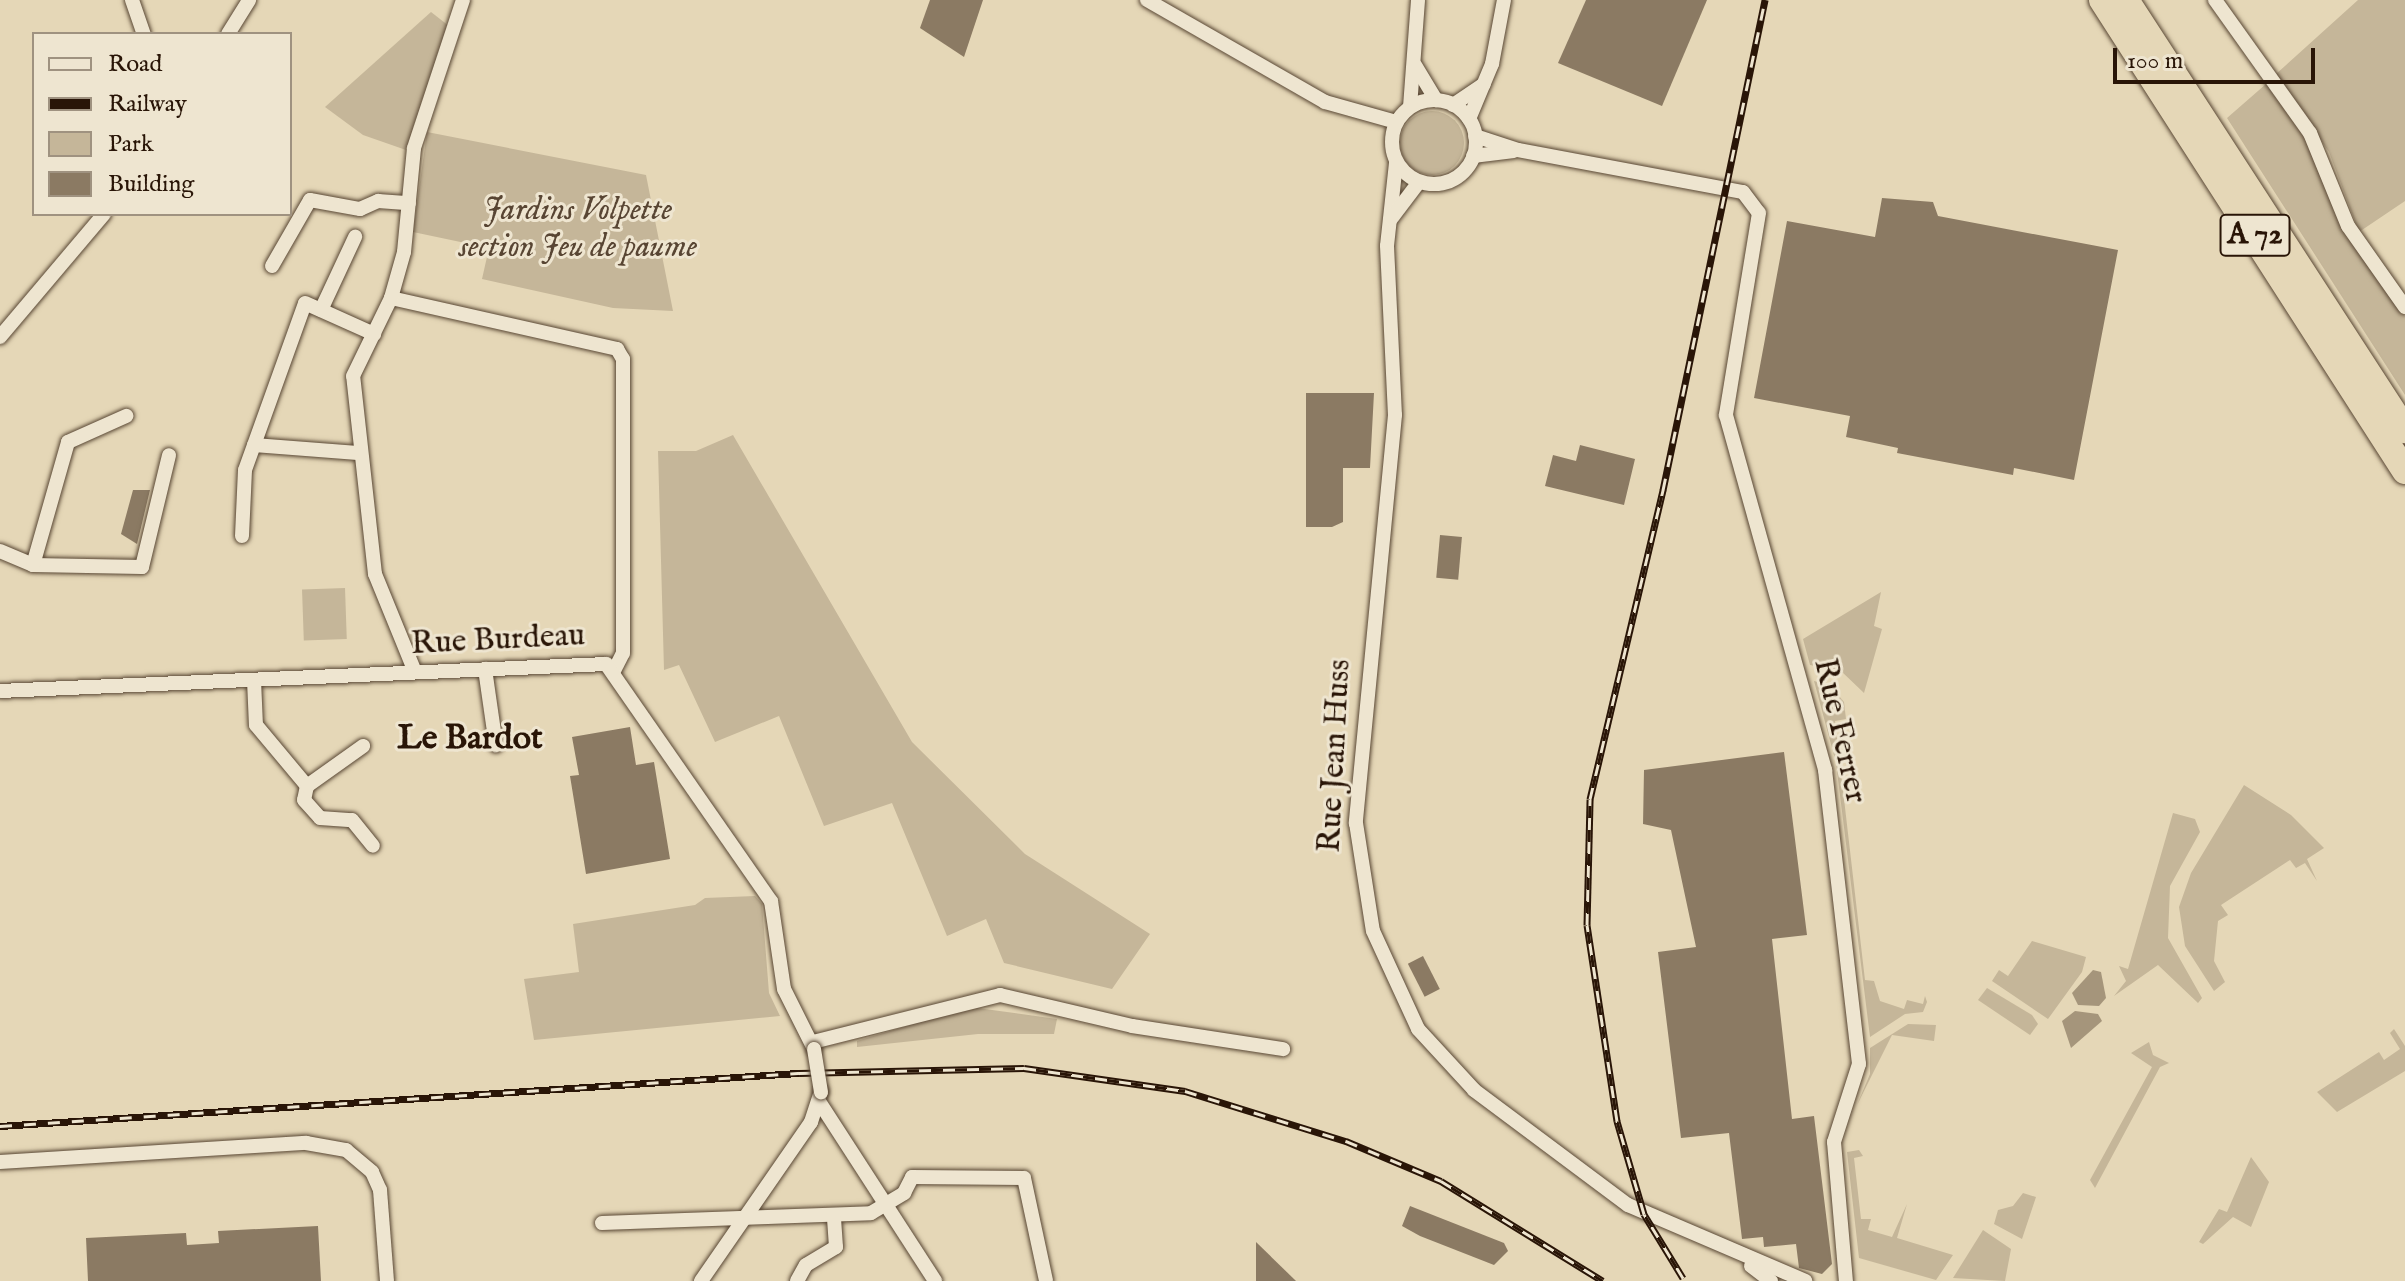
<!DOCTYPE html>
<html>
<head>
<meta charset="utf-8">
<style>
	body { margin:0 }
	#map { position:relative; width:2405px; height:1281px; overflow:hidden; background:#e5d7b7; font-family:"IM FELL English",serif }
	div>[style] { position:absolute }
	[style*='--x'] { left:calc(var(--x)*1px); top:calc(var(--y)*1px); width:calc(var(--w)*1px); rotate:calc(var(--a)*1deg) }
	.green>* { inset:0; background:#c5b699; transform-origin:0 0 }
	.round { border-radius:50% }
	.water>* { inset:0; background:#a5957b }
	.building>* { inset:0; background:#8b7a63; transform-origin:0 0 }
	.roads { filter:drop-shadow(0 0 2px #584633) drop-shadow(0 0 2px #584633) }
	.minor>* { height:14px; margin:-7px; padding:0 7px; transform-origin:7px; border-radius:7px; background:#eee5d0 }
	.minor>.ring { margin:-7px; padding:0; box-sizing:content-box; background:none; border:14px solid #eee5d0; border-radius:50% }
	.motorway>* { height:26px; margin:-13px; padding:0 13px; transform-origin:13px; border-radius:13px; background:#e5d7b7 }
	.rail>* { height:7px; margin-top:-3.5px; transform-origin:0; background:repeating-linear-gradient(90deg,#eee5d0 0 12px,#291507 0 24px); box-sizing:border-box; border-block:2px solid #291507 }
	.bridges { filter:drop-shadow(0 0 2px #584633) drop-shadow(0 0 2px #584633) }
	.minor-bridge>* { height:14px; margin:-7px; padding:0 7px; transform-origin:7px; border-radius:7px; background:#eee5d0 }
	span { translate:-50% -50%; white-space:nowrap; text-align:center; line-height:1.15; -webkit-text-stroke:6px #eee5d0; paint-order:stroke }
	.shield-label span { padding:2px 6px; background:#eee5d0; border:2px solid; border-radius:6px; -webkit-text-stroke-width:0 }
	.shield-label { font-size:30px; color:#291507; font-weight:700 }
	.park-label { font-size:32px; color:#584533; font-style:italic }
	.street-label { font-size:32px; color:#291507 }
	.neighbourhood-label { font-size:34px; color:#291507; font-weight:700 }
	.legend { position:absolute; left:32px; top:32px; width:260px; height:184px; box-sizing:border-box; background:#eee5d0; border:2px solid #9f9280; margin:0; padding:10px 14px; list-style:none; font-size:24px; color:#291507 }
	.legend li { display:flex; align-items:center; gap:16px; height:40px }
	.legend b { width:40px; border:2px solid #9f9280 }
	.scale { position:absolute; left:2113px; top:48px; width:202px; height:36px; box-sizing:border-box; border:4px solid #291507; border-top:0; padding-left:10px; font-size:24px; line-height:28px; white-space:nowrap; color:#291507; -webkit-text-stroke:6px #eee5d0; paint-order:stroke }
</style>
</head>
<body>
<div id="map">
	<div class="green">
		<i style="clip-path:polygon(2358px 0,2405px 0,2405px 201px,2359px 232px,2329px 152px,2275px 75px)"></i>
		<i style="clip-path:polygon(431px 12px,449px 26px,406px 150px,363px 135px,325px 107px)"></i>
		<i style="clip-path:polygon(2266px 84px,2305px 136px,2343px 231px,2405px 316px,2405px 395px,2227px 118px)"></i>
		<i class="round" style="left:1400px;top:111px;width:64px;height:64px"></i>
		<i style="clip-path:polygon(427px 132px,646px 175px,673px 311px,613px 308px,482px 279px,489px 248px,413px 232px)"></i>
		<i style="clip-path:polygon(733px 435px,912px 742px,1025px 854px,1150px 934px,1112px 989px,1004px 963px,986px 919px,947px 936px,892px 803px,824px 826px,779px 716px,715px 742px,679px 665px,664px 670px,658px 451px,696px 451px)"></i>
		<i style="left:345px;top:588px;width:51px;height:43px;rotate:88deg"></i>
		<i style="clip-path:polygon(1881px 592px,1874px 626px,1882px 629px,1864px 693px,1840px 670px,1810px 665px,1803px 639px)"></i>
		<i style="clip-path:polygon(1814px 681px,1830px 685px,1844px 702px,1846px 719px,1835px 721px,1865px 980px,1874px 981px,1880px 1001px,1904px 1009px,1907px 1000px,1923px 1004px,1925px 996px,1927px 1002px,1923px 1012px,1905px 1014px,1870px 1037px,1836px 763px)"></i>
		<i style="clip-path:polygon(2244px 785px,2291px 815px,2324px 848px,2307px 859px,2317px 881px,2305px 863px,2296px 868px,2290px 860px,2221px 905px,2228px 915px,2218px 921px,2214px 961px,2225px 982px,2214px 991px,2185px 946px,2179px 907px,2191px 873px)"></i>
		<i style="clip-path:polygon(2173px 813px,2195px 819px,2200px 832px,2170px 886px,2168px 938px,2202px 998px,2198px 1003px,2158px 965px,2114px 996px,2126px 981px,2119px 966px,2128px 969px)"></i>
		<i style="clip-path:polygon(755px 896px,762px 904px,769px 993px,780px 1016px,534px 1040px,524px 979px,579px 972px,573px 924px,695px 905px,705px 898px)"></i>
		<i style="clip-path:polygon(2032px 941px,2086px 957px,2082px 972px,2048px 1019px,1992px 981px,1999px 970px,2008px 976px)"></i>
		<i style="clip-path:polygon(1987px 988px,2032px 1015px,2038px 1024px,2030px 1035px,1978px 1000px)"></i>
		<i style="clip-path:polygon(970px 1007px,1057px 1019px,1054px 1034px,978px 1034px,857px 1047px,857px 1041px)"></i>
		<i style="clip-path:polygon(1908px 1024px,1936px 1025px,1934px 1041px,1892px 1035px,1857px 1105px,1870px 1074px,1870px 1048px)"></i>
		<i style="clip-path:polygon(2394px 1029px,2405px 1046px,2405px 1071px,2337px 1112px,2317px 1092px,2379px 1052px,2384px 1060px,2400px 1049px,2390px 1033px)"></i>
		<i style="clip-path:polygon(2149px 1042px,2153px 1055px,2169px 1063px,2160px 1067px,2095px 1188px,2090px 1180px,2152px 1067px,2131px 1053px)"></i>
		<i style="clip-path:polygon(1859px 1150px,1863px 1156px,1854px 1158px,1861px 1219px,1871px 1219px,1868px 1230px,1892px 1237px,1907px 1204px,1897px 1238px,1953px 1255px,1936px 1280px,1859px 1258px,1847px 1152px)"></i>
		<i style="clip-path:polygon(2251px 1157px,2269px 1182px,2251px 1227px,2233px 1217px,2203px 1244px,2199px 1242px,2219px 1209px,2227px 1212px)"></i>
		<i style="clip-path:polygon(2023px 1193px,2036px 1197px,2022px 1239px,1994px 1224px,1998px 1210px,2013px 1206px)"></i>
		<i style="clip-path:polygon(1983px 1230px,2011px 1249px,2005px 1281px,1953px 1278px)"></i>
	</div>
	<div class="water">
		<i style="clip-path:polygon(2093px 970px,2101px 972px,2106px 998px,2099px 1006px,2078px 1005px,2072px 993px)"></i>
		<i style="clip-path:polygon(2075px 1011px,2098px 1014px,2102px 1021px,2071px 1048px,2062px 1021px)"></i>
	</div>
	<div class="building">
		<i style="clip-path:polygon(930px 0,983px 0,964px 57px,920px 28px)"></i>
		<i style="clip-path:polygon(1586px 0,1707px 0,1662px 106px,1558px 63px)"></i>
		<i style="clip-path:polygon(1882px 198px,1933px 202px,1938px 216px,2118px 250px,2074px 480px,2014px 468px,2013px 475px,1897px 453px,1898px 448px,1846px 437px,1850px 416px,1754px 398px,1787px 221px,1875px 237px)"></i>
		<i style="clip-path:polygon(1306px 393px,1374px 393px,1370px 468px,1343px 468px,1343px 522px,1332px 527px,1306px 527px)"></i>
		<i style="clip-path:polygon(1580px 445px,1635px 459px,1624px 505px,1545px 486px,1553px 455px,1576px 461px)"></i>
		<i style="clip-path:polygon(133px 490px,150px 490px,137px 544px,121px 534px)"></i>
		<i style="left:1440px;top:535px;width:22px;height:43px;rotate:5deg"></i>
		<i style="clip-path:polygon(630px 727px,636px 765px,654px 762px,670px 859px,586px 874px,570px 776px,579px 775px,572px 737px)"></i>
		<i style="clip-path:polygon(1784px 752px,1807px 935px,1772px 939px,1792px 1119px,1814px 1116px,1832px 1264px,1822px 1274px,1799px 1268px,1796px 1244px,1764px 1247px,1763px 1237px,1742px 1239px,1729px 1133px,1681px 1138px,1658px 952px,1696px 947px,1671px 830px,1643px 824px,1644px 770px)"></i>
		<i style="left:1423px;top:956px;width:37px;height:17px;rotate:63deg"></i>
		<i style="clip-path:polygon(1410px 1206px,1504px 1243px,1508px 1251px,1494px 1265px,1420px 1236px,1402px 1226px)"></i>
		<i style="clip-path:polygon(318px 1226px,321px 1281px,88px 1281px,86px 1238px,186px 1233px,187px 1245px,219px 1243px,218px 1231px)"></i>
		<i style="clip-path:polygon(1256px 1242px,1296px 1281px,1256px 1281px)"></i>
	</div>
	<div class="roads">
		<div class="minor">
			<i style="--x:132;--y:0;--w:36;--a:71"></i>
			<i style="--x:1147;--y:0;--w:205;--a:29.8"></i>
			<i style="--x:1325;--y:102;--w:74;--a:15.7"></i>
			<i style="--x:2215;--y:0;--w:163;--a:54.5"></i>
			<i style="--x:2310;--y:133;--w:100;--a:67.8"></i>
			<i style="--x:2348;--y:226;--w:99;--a:54.9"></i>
			<i style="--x:228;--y:34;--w:40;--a:-58"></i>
			<i style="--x:1415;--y:65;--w:41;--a:59"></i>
			<i class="ring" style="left:1392px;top:100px;width:70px;height:70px"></i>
			<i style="--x:1453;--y:105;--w:37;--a:-34"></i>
			<i style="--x:1410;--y:107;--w:107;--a:-85.7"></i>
			<i style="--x:1469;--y:119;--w:60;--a:-67.3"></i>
			<i style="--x:1492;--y:64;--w:65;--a:-79.4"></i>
			<i style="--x:1475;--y:136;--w:45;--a:18"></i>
			<i style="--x:1518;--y:150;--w:229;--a:10.6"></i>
			<i style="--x:1743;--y:192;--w:26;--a:53"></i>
			<i style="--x:1759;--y:213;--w:205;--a:99.3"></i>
			<i style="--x:1726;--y:415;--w:369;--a:74.4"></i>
			<i style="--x:1825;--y:770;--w:296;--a:83.4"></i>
			<i style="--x:1859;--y:1064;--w:82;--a:107.8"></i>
			<i style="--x:1834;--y:1142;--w:140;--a:85.1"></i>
			<i style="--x:1473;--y:156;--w:41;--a:-7"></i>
			<i style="--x:1396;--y:163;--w:83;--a:96.2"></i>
			<i style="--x:1387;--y:246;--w:169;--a:87.3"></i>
			<i style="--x:1395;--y:415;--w:410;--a:95.5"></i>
			<i style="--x:1356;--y:823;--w:109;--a:81.1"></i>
			<i style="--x:1373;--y:931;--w:108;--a:65.3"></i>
			<i style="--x:1418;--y:1029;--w:83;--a:47.4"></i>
			<i style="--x:1474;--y:1090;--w:192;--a:36.8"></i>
			<i style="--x:1628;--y:1205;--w:193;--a:23.2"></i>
			<i style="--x:1391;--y:219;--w:46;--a:-52.9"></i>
			<i style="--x:272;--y:266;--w:76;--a:-60.1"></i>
			<i style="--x:310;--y:200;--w:51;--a:10.2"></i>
			<i style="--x:360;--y:209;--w:20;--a:-24"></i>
			<i style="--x:378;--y:201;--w:31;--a:4"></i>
			<i style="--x:391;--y:298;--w:232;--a:12.7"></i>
			<i style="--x:617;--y:349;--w:12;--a:59"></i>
			<i style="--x:623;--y:359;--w:294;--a:90"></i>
			<i style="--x:623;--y:653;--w:20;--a:117"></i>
			<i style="--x:321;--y:310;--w:81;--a:-65"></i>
			<i style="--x:0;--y:337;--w:161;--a:-49.8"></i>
			<i style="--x:254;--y:445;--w:104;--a:4.4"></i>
			<i style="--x:242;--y:536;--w:66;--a:-87.4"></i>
			<i style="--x:245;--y:470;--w:177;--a:-70.2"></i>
			<i style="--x:305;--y:303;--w:76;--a:24.2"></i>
			<i style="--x:0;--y:551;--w:36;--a:23"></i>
			<i style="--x:33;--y:565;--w:109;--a:1.1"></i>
			<i style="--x:142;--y:567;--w:115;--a:-76.4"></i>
			<i style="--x:33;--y:565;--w:128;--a:-74.1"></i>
			<i style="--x:68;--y:442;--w:64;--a:-24.1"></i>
			<i style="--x:485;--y:669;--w:77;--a:81.8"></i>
			<i style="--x:415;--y:672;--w:106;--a:-112.2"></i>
			<i style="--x:375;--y:574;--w:199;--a:-96.3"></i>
			<i style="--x:353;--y:376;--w:87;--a:-64"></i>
			<i style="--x:391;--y:298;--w:48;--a:-74.2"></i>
			<i style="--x:404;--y:252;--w:104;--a:-84.5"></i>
			<i style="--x:414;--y:148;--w:156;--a:-71.7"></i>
			<i style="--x:254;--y:680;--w:45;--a:87.5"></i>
			<i style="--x:256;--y:725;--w:80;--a:50.1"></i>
			<i style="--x:307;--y:786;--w:14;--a:102"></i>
			<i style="--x:304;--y:800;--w:24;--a:48"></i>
			<i style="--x:320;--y:818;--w:32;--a:4"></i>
			<i style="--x:352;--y:820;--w:33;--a:51"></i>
			<i style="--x:0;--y:691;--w:607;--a:-2.55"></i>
			<i style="--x:606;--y:664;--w:289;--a:55.2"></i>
			<i style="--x:771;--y:901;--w:89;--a:81.6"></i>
			<i style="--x:784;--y:989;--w:67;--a:63.4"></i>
			<i style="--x:307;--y:786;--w:69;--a:-35.5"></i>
			<i style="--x:813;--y:1042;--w:193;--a:-14.1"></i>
			<i style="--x:1000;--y:995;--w:136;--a:13.2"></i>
			<i style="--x:1132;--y:1026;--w:153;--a:8.7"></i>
			<i style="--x:820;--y:1103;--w:212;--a:57.1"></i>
			<i style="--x:0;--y:1162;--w:307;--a:-3.6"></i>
			<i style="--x:306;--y:1143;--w:41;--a:9.9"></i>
			<i style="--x:346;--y:1150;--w:34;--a:40"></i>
			<i style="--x:372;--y:1172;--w:20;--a:66"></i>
			<i style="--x:380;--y:1190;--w:91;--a:85.6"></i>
			<i style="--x:602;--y:1223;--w:269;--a:-2.1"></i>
			<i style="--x:871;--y:1213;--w:39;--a:-31"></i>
			<i style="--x:904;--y:1193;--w:18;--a:-63"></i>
			<i style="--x:912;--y:1177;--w:112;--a:0.5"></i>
			<i style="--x:1024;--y:1178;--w:105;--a:77.9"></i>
			<i style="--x:1751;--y:1266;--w:25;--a:37"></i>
			<i style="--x:701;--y:1281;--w:193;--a:-55.3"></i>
			<i style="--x:811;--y:1122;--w:32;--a:-72"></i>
			<i style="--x:797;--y:1281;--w:18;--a:-61"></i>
			<i style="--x:806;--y:1265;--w:35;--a:-31"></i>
			<i style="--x:836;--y:1247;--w:32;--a:-94"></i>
		</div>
		<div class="motorway">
			<i style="--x:2102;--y:0;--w:560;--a:57.25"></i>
			<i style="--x:2126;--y:0;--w:513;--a:57.02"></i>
		</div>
	</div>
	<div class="rail">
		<i style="--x:0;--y:1126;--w:801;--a:-3.8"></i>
		<i style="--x:799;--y:1073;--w:225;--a:-1.3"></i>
		<i style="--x:1024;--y:1068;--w:163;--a:8.1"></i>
		<i style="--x:1185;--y:1091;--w:169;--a:17.3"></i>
		<i style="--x:1346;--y:1141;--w:103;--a:22.8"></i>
		<i style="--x:1441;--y:1181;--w:190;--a:31.7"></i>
		<i style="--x:1683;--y:1278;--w:75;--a:-121.4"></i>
		<i style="--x:1644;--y:1214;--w:97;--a:-106.2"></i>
		<i style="--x:1617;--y:1121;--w:198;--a:-98.7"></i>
		<i style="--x:1587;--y:925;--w:126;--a:-88.6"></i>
		<i style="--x:1590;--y:799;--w:318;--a:-76.7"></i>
		<i style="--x:1663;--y:490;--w:501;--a:-78.24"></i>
	</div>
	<div class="bridges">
		<div class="minor-bridge">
			<i style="--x:814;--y:1049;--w:44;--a:80.8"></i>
		</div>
	</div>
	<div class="shield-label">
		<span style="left:2255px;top:235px">A 72</span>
	</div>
	<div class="park-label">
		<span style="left:578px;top:230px">Jardins Volpette<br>section Jeu de paume</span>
	</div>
	<div class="street-label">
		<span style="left:498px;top:641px;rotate:-3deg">Rue Burdeau</span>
		<span style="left:1839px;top:731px;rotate:77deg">Rue Ferrer</span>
		<span style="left:1336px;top:756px;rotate:-87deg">Rue Jean Huss</span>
	</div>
	<div class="neighbourhood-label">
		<span style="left:470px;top:739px">Le Bardot</span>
	</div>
	<ul class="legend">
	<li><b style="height:10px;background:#eee5d0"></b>Road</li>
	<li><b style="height:10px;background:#291507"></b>Railway</li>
	<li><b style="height:22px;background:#c5b699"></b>Park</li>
	<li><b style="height:22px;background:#8b7a63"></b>Building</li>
	</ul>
	<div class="scale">100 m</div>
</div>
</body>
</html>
